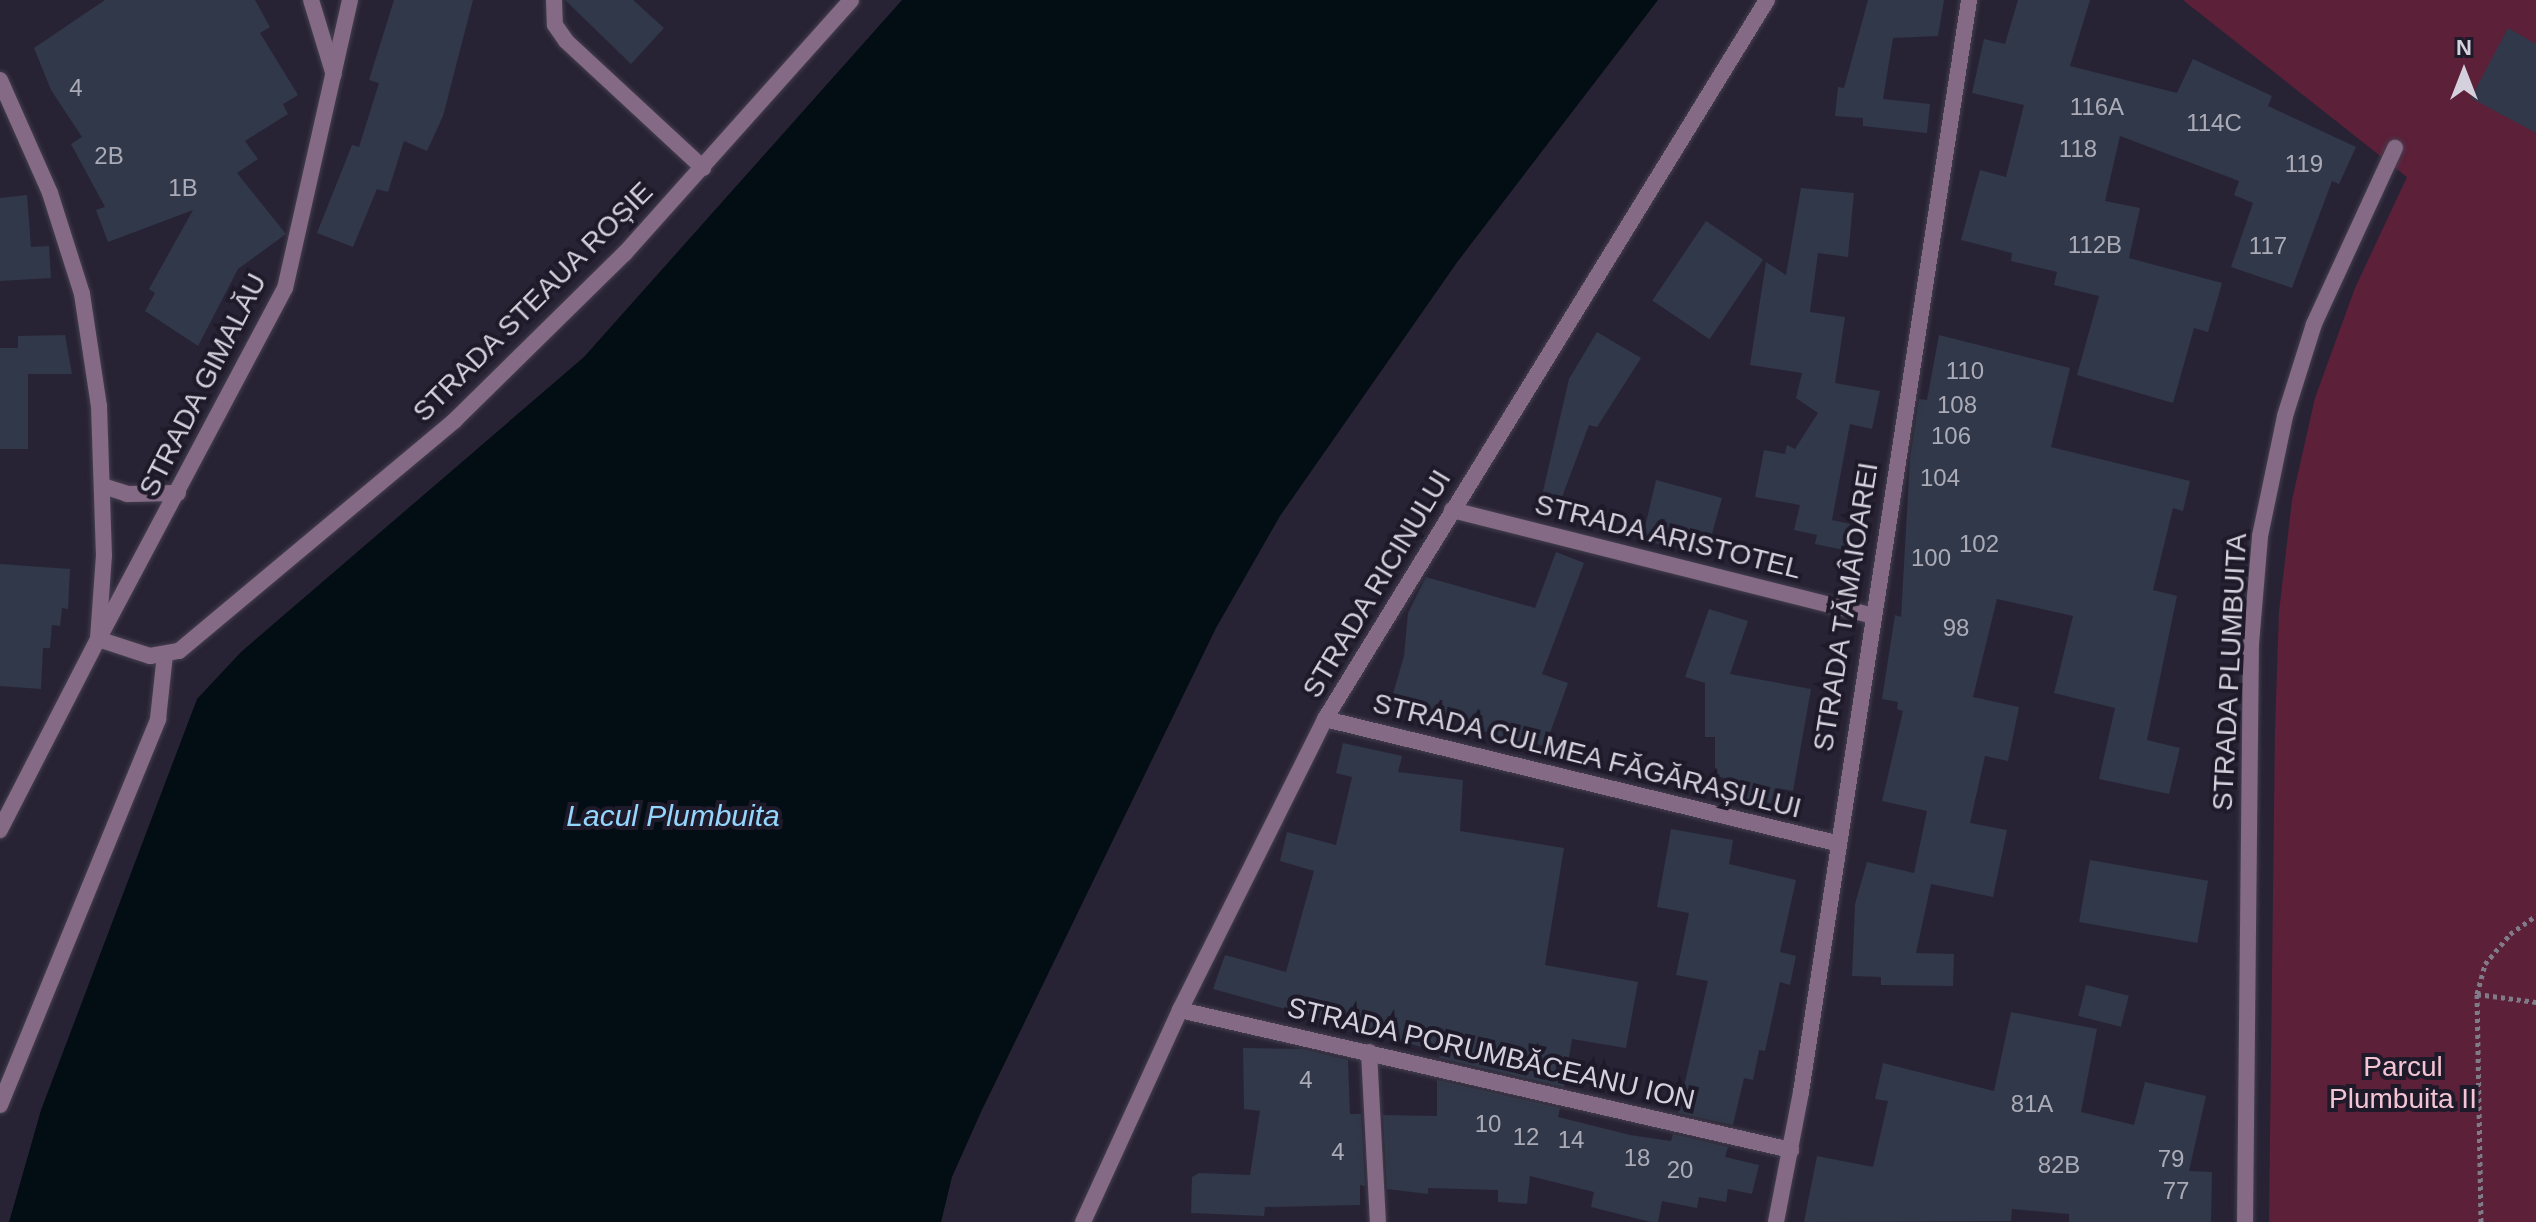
<!DOCTYPE html>
<html>
<head>
<meta charset="utf-8">
<style>
	body { margin:0 }
	#map { position:relative; width:2536px; height:1222px; overflow:hidden; background:#282334; font-family:Arial,sans-serif }
	div>[style] { position:absolute }
	[style*='--x'] { left:calc(var(--x)*1px); top:calc(var(--y)*1px); width:calc(var(--w)*1px); rotate:calc(var(--a)*1deg) }
	.green>* { inset:0; background:#5c2039 }
	.water>* { inset:0; background:#030d14 }
	.building>* { inset:0; background:#303849; transform-origin:0 0 }
	.path>* { height:5px; margin-top:-2.5px; transform-origin:0; background:repeating-linear-gradient(90deg,#7f7b89 0 4px,transparent 0 8px) }
	.roads { filter:drop-shadow(0 0 2px #443f4f) drop-shadow(0 0 2px #443f4f) }
	.lane>* { height:16px; margin:-8px; padding:0 8px; transform-origin:8px; border-radius:8px; background:#856a85 }
	.street>* { height:16px; margin:-8px; padding:0 8px; transform-origin:8px; border-radius:8px; background:#856a85 }
	span { translate:-50% -50%; white-space:nowrap; text-align:center; line-height:1.15; -webkit-text-stroke:8px #1e1a2a; paint-order:stroke }
	.number-label { font-size:24px; color:#ababb7 }
	.number-label span { -webkit-text-stroke-width:0 }
	.street-label { font-size:28px; color:#d4d1dc }
	.park-label { font-size:28px; color:#f3c4d3 }
	.water-label { font-size:30px; color:#94d7fe; font-style:italic }
	.north { position:absolute; left:2424px; top:32px; width:80px; height:80px; -webkit-text-stroke:6px #1e1a2a; paint-order:stroke; rotate:0deg; font-size:22px; font-weight:700; line-height:32px; text-align:center; color:#d4d1dc }
	.north::after { content:''; display:block; margin:auto; width:28px; height:36px; background:#d4d1dc; clip-path:polygon(50% 0,100% 100%,50% 72%,0 100%) }
</style>
</head>
<body>
<div id="map">
	<div class="green">
		<i style="clip-path:polygon(2183px 0,2536px 0,2536px 1222px,2269px 1222px,2275px 729px,2279px 612px,2292px 500px,2315px 398px,2355px 288px,2407px 177px)"></i>
	</div>
	<div class="water">
		<i style="clip-path:polygon(902px 0,1658px 0,1458px 261px,1280px 516px,1216px 628px,981px 1112px,952px 1177px,941px 1222px,9px 1222px,41px 1110px,197px 699px,241px 652px,584px 357px)"></i>
	</div>
	<div class="building">
		<i style="clip-path:polygon(105px 0,255px 0,270px 27px,260px 33px,298px 95px,283px 104px,288px 114px,245px 141px,258px 159px,237px 173px,286px 234px,238px 269px,198px 346px,145px 311px,155px 293px,149px 289px,193px 210px,108px 242px,96px 210px,105px 207px,71px 144px,82px 137px,51px 90px,34px 48px)"></i>
		<i style="clip-path:polygon(394px 0,473px 0,443px 116px,427px 151px,404px 141px,388px 192px,377px 189px,353px 247px,317px 233px,352px 145px,359px 147px,379px 83px,369px 80px)"></i>
		<i style="clip-path:polygon(565px 0,633px 0,664px 28px,631px 64px)"></i>
		<i style="clip-path:polygon(1868px 0,1944px 0,1938px 36px,1893px 38px,1883px 99px,1930px 104px,1927px 133px,1863px 126px,1863px 118px,1835px 116px,1838px 87px,1844px 88px)"></i>
		<i style="clip-path:polygon(2018px 0,2090px 0,2070px 66px,2177px 93px,2193px 59px,2272px 96px,2268px 106px,2356px 147px,2339px 184px,2332px 181px,2292px 288px,2231px 267px,2253px 203px,2234px 195px,2239px 181px,2120px 136px,2105px 201px,2140px 208px,2129px 258px,2222px 283px,2208px 332px,2194px 328px,2173px 403px,2077px 375px,2099px 296px,2054px 285px,2057px 272px,2011px 261px,2012px 253px,1961px 240px,1980px 170px,2006px 177px,2024px 105px,1972px 93px,1984px 39px,2005px 44px)"></i>
		<i style="clip-path:polygon(2508px 28px,2536px 44px,2536px 133px,2471px 98px)"></i>
		<i style="clip-path:polygon(1801px 188px,1854px 193px,1848px 257px,1818px 253px,1810px 312px,1845px 317px,1835px 383px,1880px 391px,1872px 429px,1850px 424px,1832px 520px,1850px 524px,1844px 550px,1815px 544px,1817px 535px,1794px 530px,1800px 505px,1755px 497px,1764px 450px,1785px 454px,1787px 445px,1795px 449px,1818px 413px,1796px 398px,1802px 373px,1750px 365px,1766px 262px,1786px 275px)"></i>
		<i style="clip-path:polygon(27px 195px,31px 247px,49px 246px,51px 278px,0 281px,0 198px)"></i>
		<i style="left:1706px;top:221px;width:69px;height:96px;rotate:34deg"></i>
		<i style="clip-path:polygon(1597px 332px,1641px 358px,1597px 427px,1589px 425px,1559px 505px,1541px 500px,1569px 379px)"></i>
		<i style="clip-path:polygon(65px 335px,72px 374px,28px 374px,28px 449px,0 449px,0 348px,18px 348px,18px 336px)"></i>
		<i style="clip-path:polygon(1939px 335px,2070px 368px,2051px 447px,2190px 481px,2183px 511px,2173px 508px,2153px 590px,2177px 596px,2147px 740px,2180px 748px,2169px 794px,2099px 779px,2115px 708px,2054px 693px,2073px 616px,1997px 599px,1973px 697px,2019px 707px,2008px 761px,1985px 756px,1970px 823px,2007px 830px,1993px 897px,1931px 884px,1916px 953px,1954px 954px,1953px 986px,1881px 985px,1881px 977px,1852px 976px,1855px 904px,1867px 862px,1914px 873px,1927px 811px,1882px 801px,1903px 711px,1897px 709px,1898px 702px,1882px 699px,1895px 615px,1901px 617px,1910px 459px,1919px 399px,1927px 400px)"></i>
		<i style="clip-path:polygon(1656px 480px,1722px 498px,1712px 534px,1700px 531px,1694px 552px,1642px 540px)"></i>
		<i style="clip-path:polygon(1556px 552px,1584px 563px,1542px 674px,1568px 683px,1545px 747px,1532px 742px,1530px 747px,1481px 730px,1482px 726px,1390px 704px,1404px 656px,1408px 613px,1426px 577px,1535px 608px)"></i>
		<i style="clip-path:polygon(0 564px,70px 569px,68px 609px,62px 608px,60px 626px,52px 625px,50px 648px,43px 648px,41px 689px,0 686px)"></i>
		<i style="clip-path:polygon(1709px 609px,1748px 621px,1730px 674px,1811px 689px,1793px 791px,1777px 788px,1775px 804px,1723px 796px,1723px 777px,1715px 777px,1715px 737px,1705px 737px,1705px 683px,1685px 677px)"></i>
		<i style="clip-path:polygon(1343px 743px,1402px 756px,1398px 772px,1463px 780px,1460px 831px,1564px 848px,1545px 965px,1638px 982px,1626px 1048px,1572px 1039px,1564px 1087px,1439px 1058px,1440px 1052px,1213px 989px,1225px 955px,1286px 972px,1314px 871px,1280px 861px,1287px 832px,1336px 845px,1352px 777px,1336px 773px)"></i>
		<i style="clip-path:polygon(1671px 829px,1733px 840px,1729px 864px,1796px 880px,1780px 952px,1796px 956px,1790px 985px,1780px 982px,1765px 1051px,1759px 1050px,1753px 1080px,1744px 1078px,1733px 1125px,1678px 1113px,1708px 981px,1676px 975px,1689px 913px,1657px 907px)"></i>
		<i style="left:2090px;top:860px;width:120px;height:63px;rotate:10deg"></i>
		<i style="left:2086px;top:985px;width:44px;height:32px;rotate:14deg"></i>
		<i style="clip-path:polygon(2011px 1012px,2097px 1029px,2081px 1112px,2134px 1125px,2145px 1082px,2206px 1096px,2189px 1171px,2212px 1172px,2211px 1222px,2069px 1222px,2069px 1214px,2012px 1209px,2011px 1221px,1804px 1222px,1817px 1156px,1873px 1167px,1888px 1101px,1875px 1099px,1883px 1063px,1994px 1091px)"></i>
		<i style="clip-path:polygon(1243px 1048px,1302px 1049px,1348px 1060px,1350px 1114px,1361px 1114px,1365px 1186px,1360px 1185px,1360px 1205px,1265px 1207px,1264px 1216px,1191px 1213px,1192px 1177px,1199px 1173px,1250px 1175px,1260px 1111px,1244px 1109px)"></i>
		<i style="clip-path:polygon(1437px 1080px,1560px 1108px,1558px 1117px,1630px 1135px,1671px 1141px,1673px 1134px,1728px 1147px,1725px 1157px,1759px 1165px,1752px 1194px,1728px 1189px,1726px 1202px,1699px 1197px,1697px 1208px,1662px 1201px,1658px 1222px,1651px 1222px,1591px 1207px,1594px 1192px,1530px 1176px,1527px 1204px,1498px 1202px,1498px 1190px,1428px 1188px,1428px 1194px,1387px 1189px,1383px 1115px,1437px 1116px)"></i>
	</div>
	<div class="path">
		<i style="--x:2477;--y:994;--w:60;--a:7.7"></i>
		<i style="--x:2481;--y:1222;--w:228;--a:-91"></i>
		<i style="--x:2477;--y:994;--w:31;--a:-75"></i>
		<i style="--x:2485;--y:964;--w:39;--a:-50"></i>
		<i style="--x:2510;--y:934;--w:32;--a:-35"></i>
	</div>
	<div class="roads">
		<div class="lane">
			<i style="--x:0;--y:1105;--w:417;--a:-67.7"></i>
			<i style="--x:158;--y:719;--w:64;--a:-83.8"></i>
		</div>
		<div class="street">
			<i style="--x:311;--y:0;--w:78;--a:73"></i>
			<i style="--x:350;--y:0;--w:295;--a:102.7"></i>
			<i style="--x:285;--y:288;--w:398;--a:118"></i>
			<i style="--x:98;--y:639;--w:55;--a:18.1"></i>
			<i style="--x:150;--y:656;--w:29;--a:-10"></i>
			<i style="--x:179;--y:651;--w:360;--a:-39.9"></i>
			<i style="--x:455;--y:420;--w:238;--a:-44.5"></i>
			<i style="--x:625;--y:253;--w:339;--a:-48.2"></i>
			<i style="--x:554;--y:0;--w:25;--a:88"></i>
			<i style="--x:555;--y:25;--w:19;--a:55"></i>
			<i style="--x:566;--y:41;--w:187;--a:42.8"></i>
			<i style="--x:0;--y:80;--w:124;--a:66.1"></i>
			<i style="--x:50;--y:193;--w:106;--a:72.4"></i>
			<i style="--x:82;--y:294;--w:113;--a:81.4"></i>
			<i style="--x:99;--y:406;--w:149;--a:88.1"></i>
			<i style="--x:104;--y:555;--w:84;--a:94.1"></i>
			<i style="--x:98;--y:639;--w:215;--a:117.2"></i>
			<i style="--x:103;--y:486;--w:25;--a:18"></i>
			<i style="--x:127;--y:494;--w:51;--a:-1.1"></i>
			<i style="--x:1452;--y:510;--w:431;--a:14.1"></i>
			<i style="--x:1325;--y:719;--w:526;--a:13.64"></i>
			<i style="--x:1180;--y:1010;--w:627;--a:12.91"></i>
			<i style="--x:1369;--y:1052;--w:170;--a:87"></i>
			<i style="--x:1083;--y:1222;--w:233;--a:-65.4"></i>
			<i style="--x:1180;--y:1010;--w:325;--a:-63.5"></i>
			<i style="--x:1325;--y:719;--w:844;--a:-58.42"></i>
			<i style="--x:1776;--y:1222;--w:132;--a:-79.1"></i>
			<i style="--x:1801;--y:1092;--w:1105;--a:-81.25"></i>
			<i style="--x:2245;--y:1222;--w:578;--a:-89.41"></i>
			<i style="--x:2251;--y:644;--w:108;--a:-85.2"></i>
			<i style="--x:2260;--y:536;--w:123;--a:-78.2"></i>
			<i style="--x:2285;--y:416;--w:96;--a:-72.5"></i>
			<i style="--x:2314;--y:324;--w:194;--a:-65.3"></i>
		</div>
	</div>
	<div class="number-label">
		<span style="left:76px;top:88px">4</span>
		<span style="left:2097px;top:107px">116A</span>
		<span style="left:2214px;top:123px">114C</span>
		<span style="left:2078px;top:149px">118</span>
		<span style="left:109px;top:156px">2B</span>
		<span style="left:2304px;top:164px">119</span>
		<span style="left:183px;top:188px">1B</span>
		<span style="left:2095px;top:245px">112B</span>
		<span style="left:2268px;top:246px">117</span>
		<span style="left:1965px;top:371px">110</span>
		<span style="left:1957px;top:405px">108</span>
		<span style="left:1951px;top:436px">106</span>
		<span style="left:1940px;top:478px">104</span>
		<span style="left:1979px;top:544px">102</span>
		<span style="left:1931px;top:558px">100</span>
		<span style="left:1956px;top:628px">98</span>
		<span style="left:1306px;top:1080px">4</span>
		<span style="left:2032px;top:1104px">81A</span>
		<span style="left:1488px;top:1124px">10</span>
		<span style="left:1526px;top:1137px">12</span>
		<span style="left:1571px;top:1140px">14</span>
		<span style="left:1338px;top:1152px">4</span>
		<span style="left:1637px;top:1158px">18</span>
		<span style="left:2171px;top:1159px">79</span>
		<span style="left:2059px;top:1165px">82B</span>
		<span style="left:1680px;top:1170px">20</span>
		<span style="left:2176px;top:1191px">77</span>
	</div>
	<div class="street-label">
		<span style="left:533px;top:302px;rotate:-45deg">STRADA STEAUA ROȘIE</span>
		<span style="left:203px;top:385px;rotate:-63deg">STRADA GIMALĂU</span>
		<span style="left:1668px;top:537px;rotate:14deg">STRADA ARISTOTEL</span>
		<span style="left:1377px;top:584px;rotate:-59deg">STRADA RICINULUI</span>
		<span style="left:1846px;top:607px;rotate:-81deg">STRADA TĂMÂIOAREI</span>
		<span style="left:2230px;top:672px;rotate:-87deg">STRADA PLUMBUITA</span>
		<span style="left:1587px;top:756px;rotate:14deg">STRADA CULMEA FĂGĂRAȘULUI</span>
		<span style="left:1491px;top:1054px;rotate:13deg">STRADA PORUMBĂCEANU ION</span>
	</div>
	<div class="park-label">
		<span style="left:2403px;top:1083px">Parcul<br>Plumbuita II</span>
	</div>
	<div class="water-label">
		<span style="left:673px;top:816px">Lacul Plumbuita</span>
	</div>
	<div class="north">N</div>
</div>
</body>
</html>
